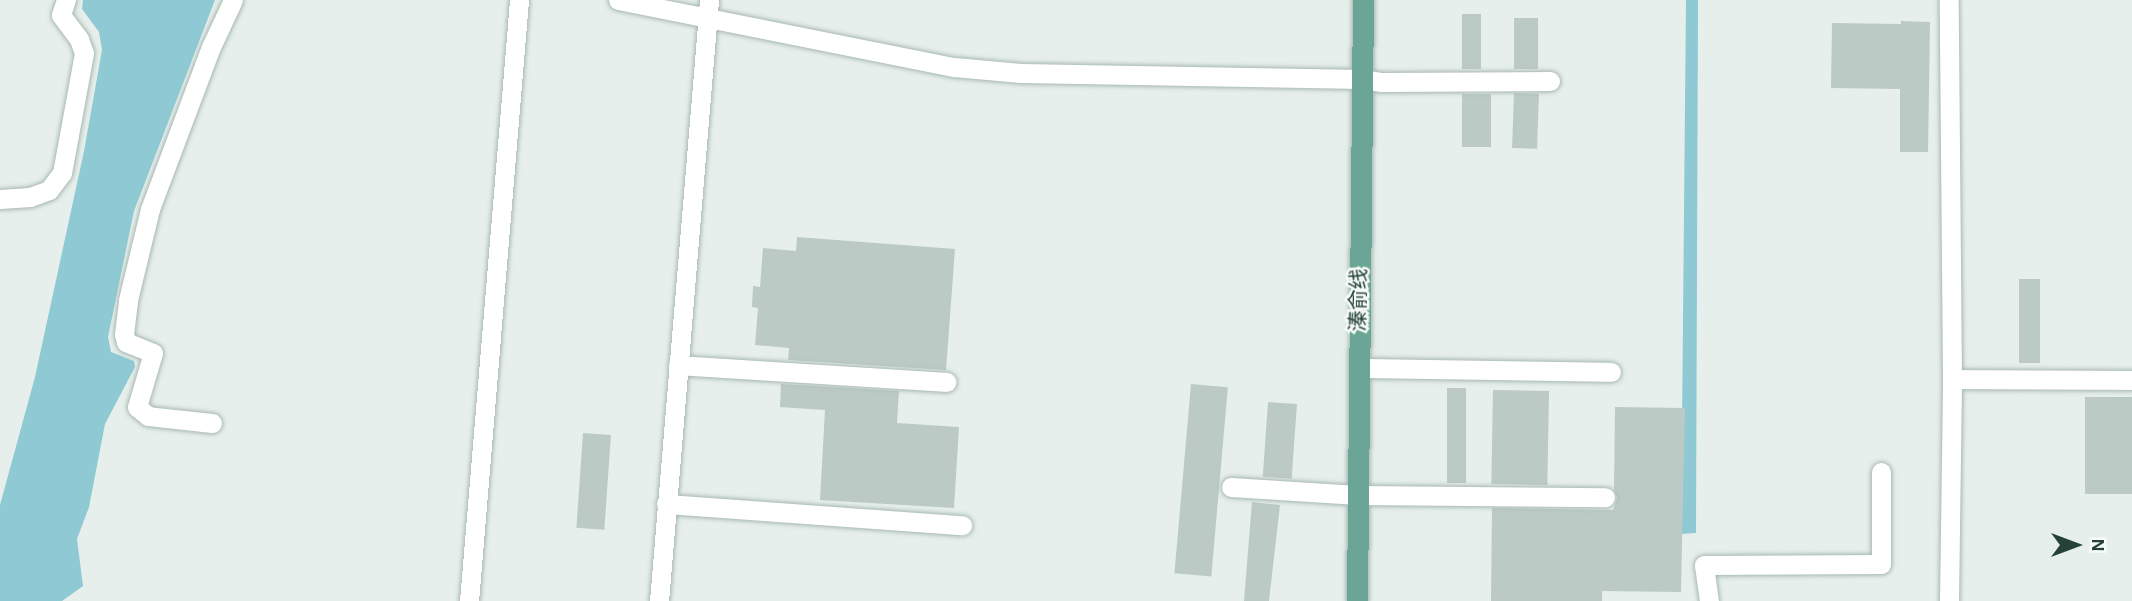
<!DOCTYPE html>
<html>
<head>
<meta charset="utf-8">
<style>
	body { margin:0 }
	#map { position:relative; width:2132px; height:601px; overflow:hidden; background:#e6efeb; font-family:"Alegreya Sans","Noto Sans SC",sans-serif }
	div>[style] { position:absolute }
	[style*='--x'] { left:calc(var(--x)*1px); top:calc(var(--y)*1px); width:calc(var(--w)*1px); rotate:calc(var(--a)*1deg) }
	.water>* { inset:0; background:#8ec9d4 }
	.building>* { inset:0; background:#bbcac4; transform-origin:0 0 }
	.roads { filter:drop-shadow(0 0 2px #a8b8b2) drop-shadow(0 0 2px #a8b8b2) }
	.minor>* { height:19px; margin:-9.5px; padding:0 9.5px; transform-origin:9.5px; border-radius:9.5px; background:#fff }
	.major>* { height:21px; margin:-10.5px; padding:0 10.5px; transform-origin:10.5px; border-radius:10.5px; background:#6aa596 }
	span { translate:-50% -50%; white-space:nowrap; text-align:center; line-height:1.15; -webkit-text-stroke:5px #f7fbf9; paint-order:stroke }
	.street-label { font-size:21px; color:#24423a }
	.north { position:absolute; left:2041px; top:510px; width:70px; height:70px; -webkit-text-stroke:5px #f7fbf9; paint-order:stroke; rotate:90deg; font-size:19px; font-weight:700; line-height:28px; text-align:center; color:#24423a }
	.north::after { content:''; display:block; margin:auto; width:24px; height:32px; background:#24423a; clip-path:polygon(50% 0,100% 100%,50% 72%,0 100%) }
</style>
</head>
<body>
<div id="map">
	<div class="water">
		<i style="clip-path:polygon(83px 0,215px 0,134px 211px,108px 337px,111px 352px,134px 361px,135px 367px,105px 424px,89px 507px,77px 539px,83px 586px,62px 601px,0 601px,0 505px,35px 377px,84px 151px,102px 50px,99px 32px,82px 9px)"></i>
		<i style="clip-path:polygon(1686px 0,1698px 0,1696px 533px,1681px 534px)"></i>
	</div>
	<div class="building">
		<i style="left:1462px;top:14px;width:19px;height:55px"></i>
		<i style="left:1514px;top:18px;width:24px;height:51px"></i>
		<i style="clip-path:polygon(1901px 21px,1930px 22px,1928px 152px,1900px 152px,1900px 89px,1831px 88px,1832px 23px,1901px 24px)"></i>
		<i style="left:1514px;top:93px;width:25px;height:55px;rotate:2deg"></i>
		<i style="left:1462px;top:94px;width:29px;height:53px"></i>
		<i style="clip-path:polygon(797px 237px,955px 249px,946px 370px,788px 360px,789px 348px,755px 345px,758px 308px,752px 307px,753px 286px,760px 287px,763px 248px,796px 251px)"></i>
		<i style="left:2019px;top:279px;width:21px;height:84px"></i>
		<i style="clip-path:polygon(781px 384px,899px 391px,897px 423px,959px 427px,954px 508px,820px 500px,825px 410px,780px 407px)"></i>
		<i style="left:1191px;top:384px;width:37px;height:190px;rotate:5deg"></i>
		<i style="left:1447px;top:388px;width:19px;height:95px"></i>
		<i style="left:1493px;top:390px;width:56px;height:94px;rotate:1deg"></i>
		<i style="left:2085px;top:397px;width:47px;height:97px"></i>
		<i style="left:1268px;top:402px;width:29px;height:75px;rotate:4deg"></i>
		<i style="clip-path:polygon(1615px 407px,1685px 408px,1681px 592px,1602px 591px,1602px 601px,1491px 601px,1492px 508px,1613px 510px,1617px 498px,1614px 489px)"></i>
		<i style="left:583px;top:433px;width:28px;height:95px;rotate:4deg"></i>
		<i style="clip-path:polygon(1252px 502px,1280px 505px,1269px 601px,1244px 601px)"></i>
	</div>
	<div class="roads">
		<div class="minor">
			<i style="--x:618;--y:0;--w:343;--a:11.3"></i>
			<i style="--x:954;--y:67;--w:67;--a:5.1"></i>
			<i style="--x:1021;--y:73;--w:341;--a:1"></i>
			<i style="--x:1362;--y:79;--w:20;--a:9"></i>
			<i style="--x:1382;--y:82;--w:168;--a:-0.3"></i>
			<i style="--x:0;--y:199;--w:30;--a:-4"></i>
			<i style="--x:30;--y:197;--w:20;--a:-20"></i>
			<i style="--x:49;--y:190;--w:21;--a:-53"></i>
			<i style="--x:62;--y:173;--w:122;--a:-79.6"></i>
			<i style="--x:84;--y:53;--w:15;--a:-110"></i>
			<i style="--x:79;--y:39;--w:30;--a:-127"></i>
			<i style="--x:61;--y:15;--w:16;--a:-72"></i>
			<i style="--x:678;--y:365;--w:269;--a:3.6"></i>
			<i style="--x:1359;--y:368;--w:252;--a:0.9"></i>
			<i style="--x:1952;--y:379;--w:180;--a:0.3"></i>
			<i style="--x:212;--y:423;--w:64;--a:-173.8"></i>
			<i style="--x:148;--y:416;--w:14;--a:-141"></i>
			<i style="--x:137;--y:407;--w:56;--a:-73.5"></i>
			<i style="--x:153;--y:353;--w:29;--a:-158"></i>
			<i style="--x:126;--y:342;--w:8;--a:-104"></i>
			<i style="--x:124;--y:334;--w:34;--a:-83"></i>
			<i style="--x:128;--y:300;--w:94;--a:-76.4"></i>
			<i style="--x:150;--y:209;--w:173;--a:-69.4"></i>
			<i style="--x:211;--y:47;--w:52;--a:-64.9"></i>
			<i style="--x:1231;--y:487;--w:127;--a:3.6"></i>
			<i style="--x:1358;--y:495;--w:247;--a:0.5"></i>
			<i style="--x:666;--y:504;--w:297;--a:4.1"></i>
			<i style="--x:469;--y:601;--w:603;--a:-85.24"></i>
			<i style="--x:659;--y:601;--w:603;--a:-85.24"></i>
			<i style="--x:1709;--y:601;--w:36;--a:-98"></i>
			<i style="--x:1704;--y:565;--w:177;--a:-0.3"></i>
			<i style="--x:1881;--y:564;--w:92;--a:-90"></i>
			<i style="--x:1949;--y:601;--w:222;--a:-89.2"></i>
			<i style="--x:1952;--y:379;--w:379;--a:-90.5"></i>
		</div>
		<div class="major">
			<i style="--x:1357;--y:601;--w:601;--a:-89.43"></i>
		</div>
	</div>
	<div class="street-label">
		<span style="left:1359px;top:300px;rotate:-89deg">溱俞线</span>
	</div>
	<div class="north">N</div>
</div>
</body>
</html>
